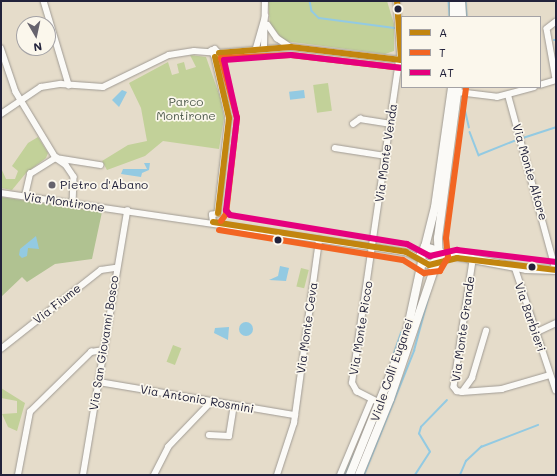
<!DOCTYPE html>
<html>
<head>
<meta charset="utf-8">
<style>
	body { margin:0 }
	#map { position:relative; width:557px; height:476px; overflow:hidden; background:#e5dcca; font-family:Mali,sans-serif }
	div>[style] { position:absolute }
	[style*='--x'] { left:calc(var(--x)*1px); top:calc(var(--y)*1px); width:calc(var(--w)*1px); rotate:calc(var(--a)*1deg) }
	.green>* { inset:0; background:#c2d199; transform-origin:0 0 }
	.forest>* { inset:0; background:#b0c291 }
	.water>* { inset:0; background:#93cae2; transform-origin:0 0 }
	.round { border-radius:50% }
	.stream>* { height:1.5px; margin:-0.75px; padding:0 0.75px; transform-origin:0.75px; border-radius:0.75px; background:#93cae2 }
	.roads { filter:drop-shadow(0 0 1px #a09b94) drop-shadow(0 0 1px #a09b94) }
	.street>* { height:5.5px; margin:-2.75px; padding:0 2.75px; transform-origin:2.75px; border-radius:2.75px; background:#fbfaf7 }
	.secondary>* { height:8px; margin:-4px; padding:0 4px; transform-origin:4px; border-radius:4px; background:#fbfaf7 }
	.bus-1>* { height:6px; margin:-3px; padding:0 3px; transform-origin:3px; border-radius:3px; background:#c2850f }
	.bus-2>* { height:6px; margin:-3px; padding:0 3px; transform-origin:3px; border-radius:3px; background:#f26522 }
	.bus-3>* { height:6px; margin:-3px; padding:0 3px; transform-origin:3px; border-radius:3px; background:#e5007d }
	.dots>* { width:11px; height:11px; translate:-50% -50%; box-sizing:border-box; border:2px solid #fbf7ec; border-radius:50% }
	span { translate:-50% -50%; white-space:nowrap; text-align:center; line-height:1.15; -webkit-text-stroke:3.5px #fbf7ec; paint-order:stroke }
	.park-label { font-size:12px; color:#505c4e }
	.street-label { font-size:12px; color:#22223b }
	.poi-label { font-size:12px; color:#22223b }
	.left { translate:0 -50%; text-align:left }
	.frame { position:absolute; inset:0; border:2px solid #22223b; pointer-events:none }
	.legend { position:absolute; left:401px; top:16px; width:140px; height:72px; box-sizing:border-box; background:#fbf7ec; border:1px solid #a4a2a5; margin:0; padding:5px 7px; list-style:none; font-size:12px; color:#22223b }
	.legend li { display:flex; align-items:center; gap:8px; height:20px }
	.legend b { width:20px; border:1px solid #a4a2a5 }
	.north { position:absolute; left:16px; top:16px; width:40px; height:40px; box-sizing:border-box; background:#fbf7ec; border:1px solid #a4a2a5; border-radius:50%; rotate:171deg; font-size:11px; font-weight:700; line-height:16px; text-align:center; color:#22223b }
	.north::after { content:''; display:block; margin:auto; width:14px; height:18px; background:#66636d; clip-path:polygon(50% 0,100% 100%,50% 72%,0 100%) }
</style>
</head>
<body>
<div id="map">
	<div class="green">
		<i style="clip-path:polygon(268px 1px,387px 1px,394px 24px,394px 51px,385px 54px,284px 41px,270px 24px)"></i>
		<i style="clip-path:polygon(190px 55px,206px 57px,220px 97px,224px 118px,219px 149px,163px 141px,145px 156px,107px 170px,102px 161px,128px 145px,147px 141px,141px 108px,129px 83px,168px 62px,172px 75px,179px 73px,177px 64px,184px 62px,186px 70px,196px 67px)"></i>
		<i style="left:328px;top:83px;width:28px;height:15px;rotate:82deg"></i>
		<i style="clip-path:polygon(38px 137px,48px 153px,46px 158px,26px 173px,12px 190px,1px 188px,1px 168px,6px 179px,15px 179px,18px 171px,12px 166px,28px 143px)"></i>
		<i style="left:301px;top:268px;width:8px;height:19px;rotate:14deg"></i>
		<i style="left:173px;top:345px;width:9px;height:18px;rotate:21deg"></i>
		<i style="clip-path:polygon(1px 388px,25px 403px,17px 431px,8px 427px,2px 414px,17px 413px,17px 401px,1px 398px)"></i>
	</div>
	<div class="forest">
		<i style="clip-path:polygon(1px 197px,102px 212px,92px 259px,55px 264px,27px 282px,22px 277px,1px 297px)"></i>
	</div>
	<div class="water">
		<i style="clip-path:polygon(122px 90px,127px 92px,119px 107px,112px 100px)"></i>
		<i style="left:304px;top:90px;width:8px;height:15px;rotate:83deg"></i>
		<i style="clip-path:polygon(144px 163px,150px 163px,149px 170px,142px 173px,141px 177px,121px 174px,123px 169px,147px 169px)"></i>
		<i style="clip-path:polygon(36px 236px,39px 249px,28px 248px,27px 256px,22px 258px,19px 255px,20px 249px)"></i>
		<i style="clip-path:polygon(280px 266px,289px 268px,286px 281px,269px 280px,278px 276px)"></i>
		<i class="round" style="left:239px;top:322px;width:14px;height:14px"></i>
		<i style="clip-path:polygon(229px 327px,228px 340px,214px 333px,215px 328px)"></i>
	</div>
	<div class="stream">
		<i style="--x:310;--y:1;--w:10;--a:79"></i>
		<i style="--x:312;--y:11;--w:10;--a:45"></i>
		<i style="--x:319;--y:18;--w:76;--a:7.6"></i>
		<i style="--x:449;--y:1;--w:16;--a:86"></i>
		<i style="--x:466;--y:1;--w:16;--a:86"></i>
		<i style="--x:554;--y:40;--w:2;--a:0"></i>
		<i style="--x:463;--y:100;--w:28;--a:77"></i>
		<i style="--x:470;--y:132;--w:25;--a:69"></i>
		<i style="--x:479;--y:155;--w:43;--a:-21.8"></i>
		<i style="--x:523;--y:138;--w:35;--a:-18"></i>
		<i style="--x:391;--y:362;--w:31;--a:-71"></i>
		<i style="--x:345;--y:475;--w:22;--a:-66"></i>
		<i style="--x:364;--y:475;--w:134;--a:-68"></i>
		<i style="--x:414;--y:351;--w:58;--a:-75"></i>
		<i style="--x:415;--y:475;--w:27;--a:-57"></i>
		<i style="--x:430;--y:452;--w:21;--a:-121"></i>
		<i style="--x:419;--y:434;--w:7;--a:-74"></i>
		<i style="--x:421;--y:427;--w:37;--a:-46"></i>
		<i style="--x:460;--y:475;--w:15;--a:-67"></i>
		<i style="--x:466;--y:461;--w:21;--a:-43"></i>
		<i style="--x:481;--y:447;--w:61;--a:-21.1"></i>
	</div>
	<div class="roads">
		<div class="street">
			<i style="--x:44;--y:1;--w:88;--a:73.4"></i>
			<i style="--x:397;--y:1;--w:59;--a:86.1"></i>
			<i style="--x:556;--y:22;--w:11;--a:142"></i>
			<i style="--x:547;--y:29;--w:51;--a:79.8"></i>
			<i style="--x:268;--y:25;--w:16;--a:55"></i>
			<i style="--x:277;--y:38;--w:14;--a:34"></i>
			<i style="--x:264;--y:47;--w:46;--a:-88.8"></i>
			<i style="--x:1;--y:48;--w:46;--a:71.2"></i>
			<i style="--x:16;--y:92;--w:77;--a:58.8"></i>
			<i style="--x:56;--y:158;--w:45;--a:9"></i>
			<i style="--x:256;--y:48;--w:33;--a:-74"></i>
			<i style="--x:219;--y:53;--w:72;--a:-4.8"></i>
			<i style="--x:291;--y:47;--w:111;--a:6.7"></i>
			<i style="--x:215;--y:57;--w:63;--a:77.1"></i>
			<i style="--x:229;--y:118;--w:96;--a:96.6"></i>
			<i style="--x:215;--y:57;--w:7;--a:-124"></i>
			<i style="--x:211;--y:51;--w:4;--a:-27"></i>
			<i style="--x:215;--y:49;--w:6;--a:45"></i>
			<i style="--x:540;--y:85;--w:17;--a:-17"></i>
			<i style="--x:458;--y:92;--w:39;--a:7"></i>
			<i style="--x:497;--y:97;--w:38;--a:-15"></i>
			<i style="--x:509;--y:97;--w:179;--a:74.8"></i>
			<i style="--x:1;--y:114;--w:48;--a:-34"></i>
			<i style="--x:41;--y:87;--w:20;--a:-9"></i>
			<i style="--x:61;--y:84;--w:42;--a:4.1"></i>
			<i style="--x:103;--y:87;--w:73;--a:-25.9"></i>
			<i style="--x:169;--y:55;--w:25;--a:-9"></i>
			<i style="--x:194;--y:51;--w:16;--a:4"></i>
			<i style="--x:353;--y:124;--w:9;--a:-36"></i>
			<i style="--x:360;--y:119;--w:30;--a:9"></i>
			<i style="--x:335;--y:148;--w:52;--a:8.9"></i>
			<i style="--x:1;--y:193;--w:376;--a:8.3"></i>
			<i style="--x:373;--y:247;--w:33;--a:9"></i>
			<i style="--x:406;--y:252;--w:17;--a:25"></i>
			<i style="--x:25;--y:196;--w:23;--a:-77"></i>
			<i style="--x:30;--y:174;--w:31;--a:-32"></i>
			<i style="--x:56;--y:158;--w:12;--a:35"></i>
			<i style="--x:66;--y:165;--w:14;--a:56"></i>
			<i style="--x:74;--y:177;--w:25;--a:92"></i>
			<i style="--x:213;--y:222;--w:7;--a:-98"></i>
			<i style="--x:212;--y:215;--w:6;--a:-18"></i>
			<i style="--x:473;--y:261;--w:127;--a:98.6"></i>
			<i style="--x:454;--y:387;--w:5;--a:53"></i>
			<i style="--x:457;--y:391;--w:5;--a:11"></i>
			<i style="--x:462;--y:392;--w:17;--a:-54"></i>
			<i style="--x:472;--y:378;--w:49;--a:-73.4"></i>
			<i style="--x:515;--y:267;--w:130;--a:71.6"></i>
			<i style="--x:535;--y:333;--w:23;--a:-25"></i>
			<i style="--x:1;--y:349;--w:127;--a:-38.3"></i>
			<i style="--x:101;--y:270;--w:15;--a:-8"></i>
			<i style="--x:99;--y:382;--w:199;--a:9.6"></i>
			<i style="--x:462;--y:392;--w:40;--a:-4.3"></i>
			<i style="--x:502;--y:389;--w:50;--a:-16.3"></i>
			<i style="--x:381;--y:404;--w:27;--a:-153"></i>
			<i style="--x:357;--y:392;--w:10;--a:-119"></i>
			<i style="--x:352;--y:383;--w:326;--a:-81.7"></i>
			<i style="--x:209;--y:435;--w:20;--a:3"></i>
			<i style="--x:229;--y:436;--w:30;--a:-81"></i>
			<i style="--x:18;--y:475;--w:64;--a:-79.2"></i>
			<i style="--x:30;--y:412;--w:86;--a:-44.5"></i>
			<i style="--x:91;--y:352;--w:13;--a:-9"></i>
			<i style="--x:83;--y:475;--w:268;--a:-80.5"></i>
			<i style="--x:154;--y:475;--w:31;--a:-63"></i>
			<i style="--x:168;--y:447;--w:62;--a:-46.3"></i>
			<i style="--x:277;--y:475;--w:55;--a:-71.9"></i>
			<i style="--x:294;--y:423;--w:185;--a:-82.2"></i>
			<i style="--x:340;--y:475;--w:80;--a:-67.3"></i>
		</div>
		<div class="secondary">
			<i style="--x:454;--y:1;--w:16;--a:90"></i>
			<i style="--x:461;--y:1;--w:16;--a:86"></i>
			<i style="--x:425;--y:247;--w:41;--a:-76"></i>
			<i style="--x:435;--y:207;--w:121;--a:-81.9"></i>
			<i style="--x:439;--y:251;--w:15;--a:-164"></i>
			<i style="--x:425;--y:247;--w:8;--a:120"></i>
			<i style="--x:421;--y:254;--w:8;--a:83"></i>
			<i style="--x:422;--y:262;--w:9;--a:18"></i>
			<i style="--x:431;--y:265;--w:10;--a:-37"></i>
			<i style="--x:439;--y:259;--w:21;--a:-93"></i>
			<i style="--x:438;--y:238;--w:152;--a:-82.5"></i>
			<i style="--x:440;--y:253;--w:87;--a:10.5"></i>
			<i style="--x:526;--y:269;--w:30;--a:2"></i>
			<i style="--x:350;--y:475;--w:150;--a:-68.1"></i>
			<i style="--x:406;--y:336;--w:76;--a:-77.8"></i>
			<i style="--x:359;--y:475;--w:82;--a:-67.8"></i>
			<i style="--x:390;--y:399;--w:143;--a:-71.2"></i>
		</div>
	</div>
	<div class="bus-1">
		<i style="--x:397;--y:1;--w:59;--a:86.1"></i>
		<i style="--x:219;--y:53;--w:72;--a:-4.8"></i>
		<i style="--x:291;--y:47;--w:111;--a:6.7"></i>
		<i style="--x:215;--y:57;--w:63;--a:77.1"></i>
		<i style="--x:229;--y:118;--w:96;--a:96.6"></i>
		<i style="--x:213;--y:222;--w:195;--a:8.8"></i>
		<i style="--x:406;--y:252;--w:26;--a:29"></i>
		<i style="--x:429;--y:265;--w:29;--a:-14"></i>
		<i style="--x:457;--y:258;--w:100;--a:6.9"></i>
	</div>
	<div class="bus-2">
		<i style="--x:221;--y:221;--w:9;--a:-54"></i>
		<i style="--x:226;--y:214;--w:97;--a:-83.5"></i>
		<i style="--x:237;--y:118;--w:62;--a:-104.9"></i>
		<i style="--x:221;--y:58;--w:70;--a:-2.5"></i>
		<i style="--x:291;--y:55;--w:112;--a:6.7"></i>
		<i style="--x:219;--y:230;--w:186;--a:9.3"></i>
		<i style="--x:403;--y:260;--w:25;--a:32"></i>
		<i style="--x:424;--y:273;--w:16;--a:-7"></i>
		<i style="--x:440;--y:271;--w:16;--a:-60"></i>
		<i style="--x:448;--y:257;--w:19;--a:-96"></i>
		<i style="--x:446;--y:238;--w:151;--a:-82.4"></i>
	</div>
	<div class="bus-3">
		<i style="--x:402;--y:68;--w:112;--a:-173.3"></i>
		<i style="--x:291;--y:55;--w:67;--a:175.7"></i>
		<i style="--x:224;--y:60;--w:59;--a:77.4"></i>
		<i style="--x:237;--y:118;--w:93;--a:96.8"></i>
		<i style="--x:226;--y:210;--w:6;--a:51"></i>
		<i style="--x:230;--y:215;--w:179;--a:9.3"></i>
		<i style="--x:407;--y:244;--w:26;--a:28"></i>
		<i style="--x:430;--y:256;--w:28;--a:-13"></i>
		<i style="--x:457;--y:250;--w:100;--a:6.9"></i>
	</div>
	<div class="dots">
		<i style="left:398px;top:9px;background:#22223b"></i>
		<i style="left:52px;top:185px;background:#66636d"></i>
		<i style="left:278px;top:240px;background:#22223b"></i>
		<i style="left:532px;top:267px;background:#22223b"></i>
	</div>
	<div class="park-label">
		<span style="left:186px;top:109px">Parco<br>Montirone</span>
	</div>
	<div class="street-label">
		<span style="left:386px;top:153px;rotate:-82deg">Via Monte Venda</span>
		<span style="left:530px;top:172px;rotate:74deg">Via Monte Altore</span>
		<span style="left:64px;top:202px;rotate:8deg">Via Montirone</span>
		<span style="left:57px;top:304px;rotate:-38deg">Via Fiume</span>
		<span style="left:530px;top:317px;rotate:71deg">Via Barbieri</span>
		<span style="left:307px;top:328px;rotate:-82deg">Via Monte Ceva</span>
		<span style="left:361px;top:328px;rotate:-81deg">Via Monte Ricco</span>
		<span style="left:463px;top:329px;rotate:-82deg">Via Monte Grande</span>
		<span style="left:104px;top:343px;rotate:-81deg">Via San Giovanni Bosco</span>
		<span style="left:392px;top:370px;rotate:-71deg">Viale Colli Euganei</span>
		<span style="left:197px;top:399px;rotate:10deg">Via Antonio Rosmini</span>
	</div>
	<div class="poi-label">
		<span class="left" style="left:60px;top:185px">Pietro d'Abano</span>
	</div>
	<div class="frame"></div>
	<ul class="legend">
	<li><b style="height:5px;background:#c2850f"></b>A</li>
	<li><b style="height:5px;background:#f26522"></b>T</li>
	<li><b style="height:5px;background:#e5007d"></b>AT</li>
	</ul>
	<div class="north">N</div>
</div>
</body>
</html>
